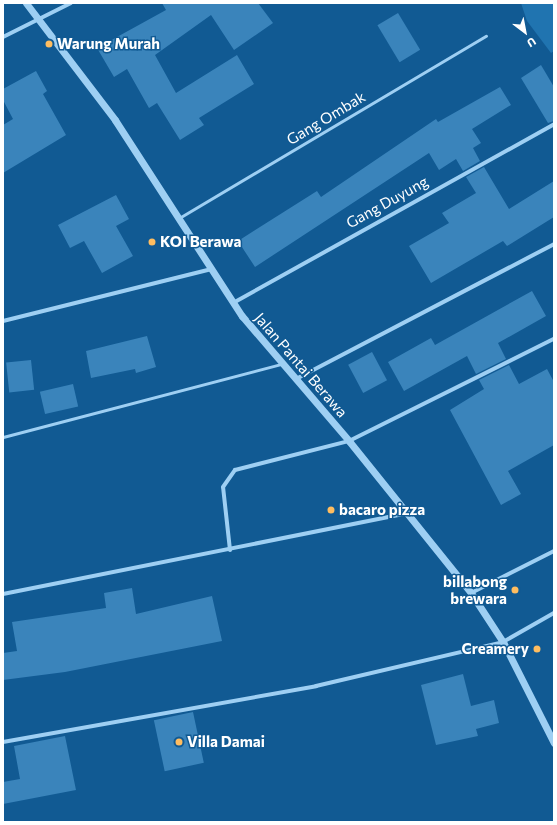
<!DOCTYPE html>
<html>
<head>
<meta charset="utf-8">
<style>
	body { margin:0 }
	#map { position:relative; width:557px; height:825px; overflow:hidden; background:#115a93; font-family:Commissioner,sans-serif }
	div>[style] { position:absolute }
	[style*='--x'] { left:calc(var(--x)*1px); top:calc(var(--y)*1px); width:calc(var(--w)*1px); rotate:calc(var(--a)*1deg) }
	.green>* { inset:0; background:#2074b0 }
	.building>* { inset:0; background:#3a84bb; transform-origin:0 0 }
	.service>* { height:3px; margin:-1.5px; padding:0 1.5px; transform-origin:1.5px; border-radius:1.5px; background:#9ecff3 }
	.minor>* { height:4px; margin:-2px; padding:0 2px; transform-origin:2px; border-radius:2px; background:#9ecff3 }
	.tertiary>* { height:7px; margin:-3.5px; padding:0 3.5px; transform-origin:3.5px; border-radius:3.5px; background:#9ecff3 }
	.dots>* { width:11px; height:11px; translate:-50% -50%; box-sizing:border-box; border:2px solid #115a93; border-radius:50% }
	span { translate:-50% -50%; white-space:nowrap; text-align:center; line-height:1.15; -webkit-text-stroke:3px #115a93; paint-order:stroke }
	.poi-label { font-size:15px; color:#fff; font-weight:700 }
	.left { translate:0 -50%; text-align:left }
	.right { translate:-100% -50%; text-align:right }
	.street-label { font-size:15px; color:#fff }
	.frame { position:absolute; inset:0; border:4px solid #fff; pointer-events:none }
	.north { position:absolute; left:505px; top:12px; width:40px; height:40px; -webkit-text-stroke:3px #115a93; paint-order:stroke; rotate:148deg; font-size:11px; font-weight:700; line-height:16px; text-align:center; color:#fff }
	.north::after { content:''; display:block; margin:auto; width:14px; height:18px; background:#fff; clip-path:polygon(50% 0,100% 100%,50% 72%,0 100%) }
</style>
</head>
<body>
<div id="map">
	<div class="green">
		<i style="clip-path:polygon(521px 3px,554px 3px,554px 51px,551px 53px,527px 21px)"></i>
	</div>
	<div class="building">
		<i style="clip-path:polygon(162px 3px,258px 3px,273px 23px,234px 50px,211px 15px,155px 55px,176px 93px,237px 55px,254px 84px,199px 118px,204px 125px,180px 140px,157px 103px,149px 108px,127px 69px,114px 77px,97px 48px,166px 10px)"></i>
		<i style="left:398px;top:13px;width:43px;height:24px;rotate:59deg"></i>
		<i style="clip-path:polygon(541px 65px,554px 87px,554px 121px,548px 123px,521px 78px)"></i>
		<i style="clip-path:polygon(36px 71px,47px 91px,43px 94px,66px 135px,3px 173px,3px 125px,13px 119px,3px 100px,3px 89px)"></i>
		<i style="clip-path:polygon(500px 87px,511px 105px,472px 129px,481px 143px,473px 148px,480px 161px,463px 171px,456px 159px,439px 170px,429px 153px,255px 267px,238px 241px,317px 191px,321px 197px,436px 119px,438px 122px)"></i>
		<i style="clip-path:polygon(484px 167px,509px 209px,554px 181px,554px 217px,507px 246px,503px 241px,431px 283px,409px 246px,449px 223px,442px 213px,476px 193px,466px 177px)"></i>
		<i style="clip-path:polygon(116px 195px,129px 219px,116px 226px,133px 256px,102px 273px,84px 241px,70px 248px,58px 225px)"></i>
		<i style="clip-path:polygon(532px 291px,546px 316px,498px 343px,506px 359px,476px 374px,467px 356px,404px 391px,388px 362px,431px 338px,435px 345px)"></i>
		<i style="clip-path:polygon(147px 336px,156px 367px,136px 373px,135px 369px,91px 378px,86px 351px)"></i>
		<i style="left:372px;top:352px;width:32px;height:27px;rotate:62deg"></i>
		<i style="left:31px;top:360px;width:30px;height:25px;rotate:84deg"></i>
		<i style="clip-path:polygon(509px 365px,519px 384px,547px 369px,554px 382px,554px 445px,508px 471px,521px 494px,501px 505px,450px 410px,484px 389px,479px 380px)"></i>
		<i style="left:73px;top:384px;width:23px;height:34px;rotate:77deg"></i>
		<i style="clip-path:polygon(132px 588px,136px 614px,212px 596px,222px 641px,65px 672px,3px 680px,3px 653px,17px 651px,12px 622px,106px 608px,104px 593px)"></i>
		<i style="clip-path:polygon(463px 674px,471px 706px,494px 700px,499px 723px,476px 729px,478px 736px,436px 745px,421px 685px)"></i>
		<i style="left:193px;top:712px;width:52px;height:40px;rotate:78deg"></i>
		<i style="clip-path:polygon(65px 736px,76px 790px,3px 804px,3px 782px,20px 779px,14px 746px)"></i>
	</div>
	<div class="service">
		<i style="--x:179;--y:218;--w:357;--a:-30.7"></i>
		<i style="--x:3;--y:437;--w:288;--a:-14.7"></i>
	</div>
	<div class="minor">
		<i style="--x:3;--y:37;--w:76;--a:-26.6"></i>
		<i style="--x:233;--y:303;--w:368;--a:-29.1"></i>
		<i style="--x:3;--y:321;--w:214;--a:-14"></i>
		<i style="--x:296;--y:379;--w:291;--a:-27.6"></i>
		<i style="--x:230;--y:550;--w:63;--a:-96.3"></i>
		<i style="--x:223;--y:487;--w:21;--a:-55"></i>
		<i style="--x:235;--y:470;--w:118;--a:-14.3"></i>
		<i style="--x:349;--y:441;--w:229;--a:-26.5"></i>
		<i style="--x:471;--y:593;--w:93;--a:-26.8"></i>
		<i style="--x:3;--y:594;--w:412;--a:-11.3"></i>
		<i style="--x:3;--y:742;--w:318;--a:-10.1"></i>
		<i style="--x:316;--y:686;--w:192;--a:-13.2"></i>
		<i style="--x:503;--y:642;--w:59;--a:-29.6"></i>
	</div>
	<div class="tertiary">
		<i style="--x:26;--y:3;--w:147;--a:52.7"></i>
		<i style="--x:115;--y:120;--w:234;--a:57.1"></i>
		<i style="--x:242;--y:316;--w:165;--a:49.4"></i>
		<i style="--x:349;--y:441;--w:195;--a:51.2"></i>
		<i style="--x:471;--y:593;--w:59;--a:56.9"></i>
		<i style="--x:503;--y:642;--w:113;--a:63.2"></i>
	</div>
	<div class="dots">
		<i style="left:49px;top:44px;background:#ffbd60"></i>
		<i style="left:152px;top:242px;background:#ffbd60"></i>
		<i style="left:331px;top:510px;background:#ffbd60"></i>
		<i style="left:515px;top:590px;background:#ffbd60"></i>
		<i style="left:537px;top:649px;background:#ffbd60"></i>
		<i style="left:179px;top:742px;background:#ffbd60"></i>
	</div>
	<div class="poi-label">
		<span class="left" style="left:57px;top:44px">Warung Murah</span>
		<span class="left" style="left:160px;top:242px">KOI Berawa</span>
		<span class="left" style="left:339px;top:510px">bacaro pizza</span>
		<span class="right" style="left:507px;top:590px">billabong<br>brewara</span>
		<span class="right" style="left:529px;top:649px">Creamery</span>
		<span class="left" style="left:187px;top:742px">Villa Damai</span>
	</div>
	<div class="street-label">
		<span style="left:326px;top:118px;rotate:-31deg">Gang Ombak</span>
		<span style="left:387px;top:202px;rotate:-29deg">Gang Duyung</span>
		<span style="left:301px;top:365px;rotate:49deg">Jalan Pantai Berawa</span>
	</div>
	<div class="frame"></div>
	<div class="north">U</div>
</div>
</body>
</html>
